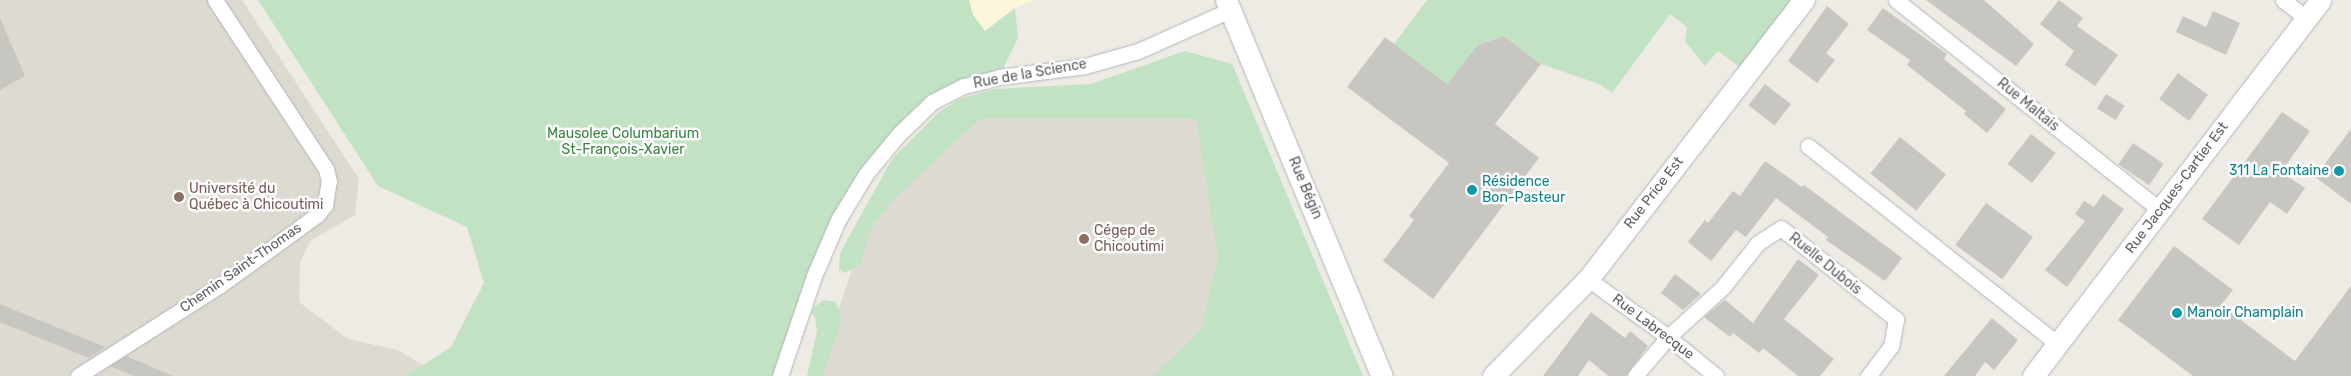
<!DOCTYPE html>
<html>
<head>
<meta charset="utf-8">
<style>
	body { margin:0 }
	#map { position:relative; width:2351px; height:376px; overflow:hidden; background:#edebe3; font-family:Rubik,sans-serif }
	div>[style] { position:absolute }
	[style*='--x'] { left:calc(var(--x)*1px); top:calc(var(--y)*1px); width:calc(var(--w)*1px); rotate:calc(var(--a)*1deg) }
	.commercial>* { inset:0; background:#fbf5da }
	.education>* { inset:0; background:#dddad1 }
	.green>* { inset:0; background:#c1e3c3 }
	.building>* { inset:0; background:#c8c6c0; transform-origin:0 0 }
	.roads { filter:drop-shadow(0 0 1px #b4b5b9) drop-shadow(0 0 1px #b4b5b9) }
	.street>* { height:15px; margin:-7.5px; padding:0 7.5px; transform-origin:7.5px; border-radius:7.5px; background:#fff }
	.secondary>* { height:21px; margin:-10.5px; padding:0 10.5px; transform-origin:10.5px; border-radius:10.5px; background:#fff }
	.dots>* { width:14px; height:14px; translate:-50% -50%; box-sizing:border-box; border:2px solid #fff; border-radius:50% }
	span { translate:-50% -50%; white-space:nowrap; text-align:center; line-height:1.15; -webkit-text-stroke:5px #fff; paint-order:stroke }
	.street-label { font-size:14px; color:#5b5e63 }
	.park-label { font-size:14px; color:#3b8242 }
	.culture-label { font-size:14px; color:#0d838f }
	.right { translate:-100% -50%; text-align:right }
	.left { translate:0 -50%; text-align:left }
	.education-label { font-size:14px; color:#785e54 }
</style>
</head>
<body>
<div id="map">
	<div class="commercial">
		<i style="clip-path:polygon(969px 0,1035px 0,1015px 8px,984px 32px,973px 15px)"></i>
	</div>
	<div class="education">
		<i style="clip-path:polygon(0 0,242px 0,359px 179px,355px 215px,310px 241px,300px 263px,299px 302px,348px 339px,398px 350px,423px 365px,406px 376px,0 376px)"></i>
		<i style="clip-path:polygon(1232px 64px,1363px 376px,815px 376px,880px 190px,935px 123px,1048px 94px)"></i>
	</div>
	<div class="green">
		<i style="clip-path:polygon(258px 0,969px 0,973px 15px,985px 31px,1015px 8px,1018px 38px,999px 77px,932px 102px,838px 220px,780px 376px,406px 376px,451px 347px,484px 283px,467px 227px,378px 186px)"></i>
		<i style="clip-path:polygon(1427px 0,1791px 0,1747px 73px,1718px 51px,1705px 66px,1685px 41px,1687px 27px,1670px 14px,1612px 93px,1599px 84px,1541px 64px,1504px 36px,1478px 45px,1447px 84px,1394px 44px)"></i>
		<i style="clip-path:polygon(1185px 51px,1232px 64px,1363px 376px,1154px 376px,1202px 329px,1218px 255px,1196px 118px,981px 118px,891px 202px,871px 228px,860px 265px,845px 273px,839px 270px,840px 253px,892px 159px,939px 112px,962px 98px,994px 89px,1091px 84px)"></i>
		<i style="clip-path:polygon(824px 300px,836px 302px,842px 320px,822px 376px,807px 376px,817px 331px,815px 316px,811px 314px,814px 307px)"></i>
	</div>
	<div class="building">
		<i style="clip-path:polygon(1926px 0,1984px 0,2034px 44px,2016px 66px)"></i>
		<i style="clip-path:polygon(2059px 0,2083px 18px,2077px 26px,2118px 55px,2095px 86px,2065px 65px,2074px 51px,2040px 24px)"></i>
		<i style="clip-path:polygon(1827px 6px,1849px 24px,1826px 53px,1835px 60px,1817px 83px,1788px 61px)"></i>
		<i style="clip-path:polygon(1883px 8px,1947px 54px,1944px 59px,2006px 109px,1987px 133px,1964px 114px,1966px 111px,1907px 65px,1910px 60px,1867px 30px)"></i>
		<i style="clip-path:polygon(2213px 11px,2240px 23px,2226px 55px,2176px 32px,2183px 16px,2206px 27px)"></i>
		<i style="clip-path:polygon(0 18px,25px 76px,0 90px)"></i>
		<i style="clip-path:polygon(1504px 36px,1541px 64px,1495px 124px,1539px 158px,1433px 299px,1383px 261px,1414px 220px,1409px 216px,1449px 163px,1347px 87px,1385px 37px,1447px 84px,1478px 45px)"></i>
		<i style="left:2178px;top:73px;width:37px;height:32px;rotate:36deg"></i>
		<i style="left:1765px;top:84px;width:33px;height:27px;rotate:38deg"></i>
		<i style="left:2106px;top:94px;width:22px;height:17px;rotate:32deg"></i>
		<i style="clip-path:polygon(2282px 112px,2310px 131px,2281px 172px,2305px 188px,2287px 214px,2270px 202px,2239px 245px,2202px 219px)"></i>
		<i style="clip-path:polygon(2351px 129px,2351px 204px,2315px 177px)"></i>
		<i style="left:2031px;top:134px;width:31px;height:38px;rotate:38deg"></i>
		<i style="left:1900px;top:137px;width:59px;height:47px;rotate:39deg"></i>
		<i style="left:2133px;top:143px;width:37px;height:26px;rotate:34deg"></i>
		<i style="clip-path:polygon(1765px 161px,1802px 187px,1804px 185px,1902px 258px,1885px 281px,1826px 240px,1828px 237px,1776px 198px,1746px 237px,1736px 230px,1711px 261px,1688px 242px,1705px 220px,1708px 223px,1733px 191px,1740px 196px)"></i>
		<i style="clip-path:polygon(2103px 194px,2124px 209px,2067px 287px,2045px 270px,2085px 221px,2075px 214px,2084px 201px,2094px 207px)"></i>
		<i style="left:1986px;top:203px;width:58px;height:52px;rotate:36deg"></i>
		<i style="clip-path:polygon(2174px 246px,2233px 290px,2221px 305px,2295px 361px,2351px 286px,2351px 376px,2193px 376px,2118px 320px)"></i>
		<i style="clip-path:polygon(1798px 259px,1819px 275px,1784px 319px,1834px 359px,1820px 376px,1798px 376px,1763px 348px,1759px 353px,1733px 333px,1730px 337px,1704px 317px,1725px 300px,1753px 323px)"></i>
		<i style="clip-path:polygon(1675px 274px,1701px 294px,1683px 310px,1661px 293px)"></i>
		<i style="clip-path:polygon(0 304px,105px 347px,89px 358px,0 322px)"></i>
		<i style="clip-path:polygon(1591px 312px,1625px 338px,1630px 331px,1648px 346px,1626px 376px,1608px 376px,1589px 360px,1578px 376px,1543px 376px)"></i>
		<i style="clip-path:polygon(1992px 318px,2018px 340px,1994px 370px,1985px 362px,1975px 376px,1944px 376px)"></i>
		<i style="clip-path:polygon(126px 356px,173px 376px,134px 376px,110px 366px)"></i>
	</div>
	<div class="roads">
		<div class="street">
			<i style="--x:1896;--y:0;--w:337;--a:38.5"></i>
			<i style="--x:2283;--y:0;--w:29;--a:38"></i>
			<i style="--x:1808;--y:146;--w:319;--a:38.4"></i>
			<i style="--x:1588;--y:279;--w:99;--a:35.9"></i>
			<i style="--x:1668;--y:337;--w:62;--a:39.1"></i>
			<i style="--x:78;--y:376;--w:167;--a:-32.6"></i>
			<i style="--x:219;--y:286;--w:121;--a:-35.9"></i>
			<i style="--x:317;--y:215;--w:13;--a:-51"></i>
			<i style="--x:325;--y:205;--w:24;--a:-81"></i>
			<i style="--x:329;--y:181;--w:12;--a:-104"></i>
			<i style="--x:326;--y:169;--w:202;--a:-123.3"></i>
			<i style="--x:780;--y:376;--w:106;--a:-71.2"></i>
			<i style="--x:814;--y:276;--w:61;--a:-66.8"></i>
			<i style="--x:838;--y:220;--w:54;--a:-58.7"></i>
			<i style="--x:866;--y:174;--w:50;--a:-50.6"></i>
			<i style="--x:898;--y:135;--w:47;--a:-44.1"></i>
			<i style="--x:932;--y:102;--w:36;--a:-27"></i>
			<i style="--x:964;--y:86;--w:36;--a:-14"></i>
			<i style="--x:999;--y:77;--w:87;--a:-7.3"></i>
			<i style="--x:1085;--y:66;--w:55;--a:-15.8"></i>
			<i style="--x:1138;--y:51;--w:101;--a:-24"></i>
			<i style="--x:1635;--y:376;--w:51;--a:-49.8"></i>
			<i style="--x:1668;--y:337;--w:74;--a:-42.3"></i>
			<i style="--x:1723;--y:287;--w:56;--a:-51.5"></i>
			<i style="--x:1758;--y:243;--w:27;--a:-33"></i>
			<i style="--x:1781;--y:228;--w:147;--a:38.4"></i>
			<i style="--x:1896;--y:319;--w:27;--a:100"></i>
			<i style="--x:1891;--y:346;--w:38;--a:127"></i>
		</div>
		<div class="secondary">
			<i style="--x:1226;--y:0;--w:407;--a:67.5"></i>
			<i style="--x:1493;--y:376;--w:136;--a:-45.6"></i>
			<i style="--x:1588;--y:279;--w:353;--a:-52.3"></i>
			<i style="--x:2033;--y:376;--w:473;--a:-52.6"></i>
		</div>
	</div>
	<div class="dots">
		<i style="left:2339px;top:171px;background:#0f9aa8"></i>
		<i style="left:1472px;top:190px;background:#0f9aa8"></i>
		<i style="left:179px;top:197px;background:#8d6e63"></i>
		<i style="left:1084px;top:239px;background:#8d6e63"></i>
		<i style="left:2177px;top:313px;background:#0f9aa8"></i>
	</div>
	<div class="street-label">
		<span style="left:1030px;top:74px;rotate:-10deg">Rue de la Science</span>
		<span style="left:2028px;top:105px;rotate:39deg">Rue Maltais</span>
		<span style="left:1305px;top:188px;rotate:67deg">Rue Bégin</span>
		<span style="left:2177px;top:188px;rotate:-53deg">Rue Jacques-Cartier Est</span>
		<span style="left:1654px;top:193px;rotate:-52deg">Rue Price Est</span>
		<span style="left:1825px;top:264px;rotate:39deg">Ruelle Dubois</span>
		<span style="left:241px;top:268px;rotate:-35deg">Chemin Saint-Thomas</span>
		<span style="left:1653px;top:327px;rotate:37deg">Rue Labrecque</span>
	</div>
	<div class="park-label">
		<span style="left:623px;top:142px">Mausolee Columbarium<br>St-François-Xavier</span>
	</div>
	<div class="culture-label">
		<span class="right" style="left:2329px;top:171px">311 La Fontaine</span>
		<span class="left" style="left:1482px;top:190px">Résidence<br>Bon-Pasteur</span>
		<span class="left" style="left:2187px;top:313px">Manoir Champlain</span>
	</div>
	<div class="education-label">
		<span class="left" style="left:189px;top:197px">Université du<br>Québec à Chicoutimi</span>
		<span class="left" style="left:1094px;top:239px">Cégep de<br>Chicoutimi</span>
	</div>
</div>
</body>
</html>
